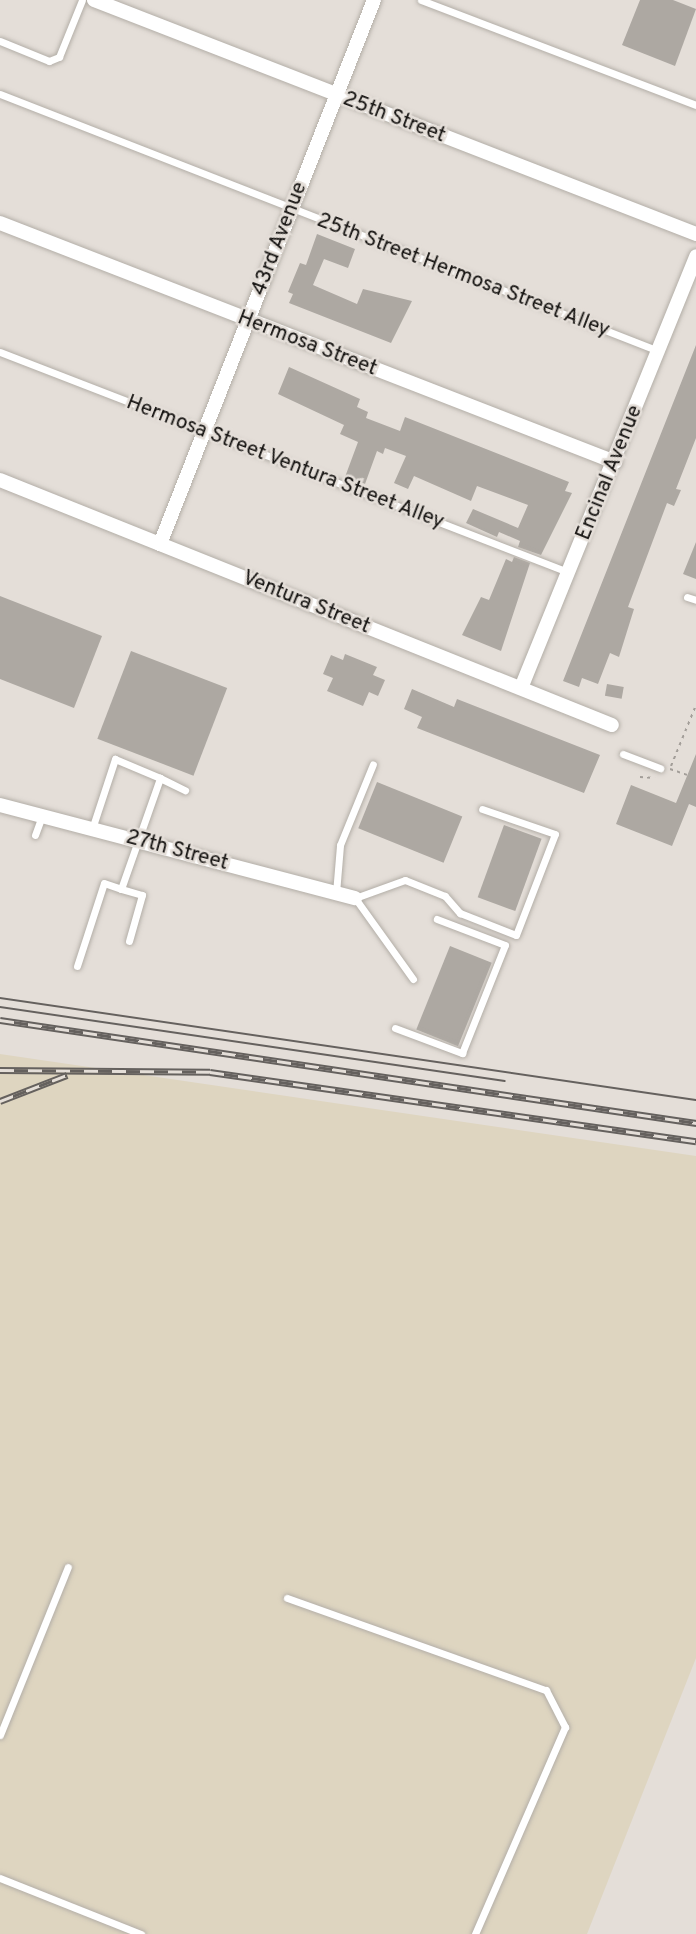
<!DOCTYPE html>
<html>
<head>
<meta charset="utf-8">
<style>
	body { margin:0 }
	#map { position:relative; width:696px; height:1934px; overflow:hidden; background:#e4ded8; font-family:Overpass,sans-serif }
	div>[style] { position:absolute }
	[style*='--x'] { left:calc(var(--x)*1px); top:calc(var(--y)*1px); width:calc(var(--w)*1px); rotate:calc(var(--a)*1deg) }
	.industrial>* { inset:0; background:#ded5c0 }
	.building>* { inset:0; background:#ada8a2; transform-origin:0 0 }
	.path>* { height:2px; margin-top:-1px; transform-origin:0; background:repeating-linear-gradient(90deg,#a39e99 0 3px,transparent 0 7.5px) }
	.roads { filter:drop-shadow(0 0 2px #b3aea7) drop-shadow(0 0 2px #b3aea7) }
	.lane>* { height:7px; margin:-3.5px; padding:0 3.5px; transform-origin:3.5px; border-radius:3.5px; background:#fff }
	.street>* { height:14px; margin:-7px; padding:0 7px; transform-origin:7px; border-radius:7px; background:#fff }
	.tram>* { height:1.5px; margin:-0.75px; padding:0 0.75px; transform-origin:0.75px; border-radius:0.75px; background:#65615e }
	.rail>* { height:7px; margin-top:-3.5px; transform-origin:0; background:repeating-linear-gradient(90deg,#e4ded8 0 14px,#65615e 0 28px); box-sizing:border-box; border-block:2px solid #65615e }
	span { translate:-50% -50%; white-space:nowrap; text-align:center; line-height:1.15; -webkit-text-stroke:5px #e4ded8; paint-order:stroke }
	.street-label { font-size:21px; color:#12100e }
</style>
</head>
<body>
<div id="map">
	<div class="industrial">
		<i style="clip-path:polygon(0 1054px,696px 1156px,696px 1658px,587px 1934px,0 1934px)"></i>
	</div>
	<div class="building">
		<i style="clip-path:polygon(640px 0,673px 0,696px 9px,675px 66px,622px 45px)"></i>
		<i style="clip-path:polygon(317px 234px,355px 249px,348px 268px,324px 259px,313px 285px,357px 304px,363px 289px,412px 301px,391px 343px,289px 303px,293px 294px,288px 292px,300px 263px,306px 265px)"></i>
		<i style="clip-path:polygon(696px 345px,696px 438px,676px 489px,681px 490px,674px 506px,667px 503px,628px 607px,634px 609px,619px 657px,610px 653px,598px 684px,582px 678px,579px 687px,563px 681px)"></i>
		<i style="clip-path:polygon(289px 367px,360px 399px,357px 407px,368px 412px,366px 418px,400px 431px,405px 417px,569px 482px,565px 491px,572px 493px,541px 555px,518px 547px,520px 541px,499px 532px,497px 537px,466px 523px,473px 509px,518px 528px,528px 505px,477px 486px,471px 501px,414px 476px,408px 489px,394px 483px,406px 456px,385px 448px,383px 454px,377px 451px,365px 484px,345px 477px,358px 442px,340px 434px,344px 425px,278px 394px)"></i>
		<i style="clip-path:polygon(696px 542px,696px 579px,683px 574px)"></i>
		<i style="clip-path:polygon(514px 557px,530px 563px,501px 651px,462px 635px,481px 597px,489px 600px,506px 559px,512px 562px)"></i>
		<i style="clip-path:polygon(0 596px,102px 636px,74px 708px,0 679px)"></i>
		<i style="left:131px;top:651px;width:103px;height:94px;rotate:21deg"></i>
		<i style="clip-path:polygon(345px 654px,377px 667px,373px 675px,385px 680px,378px 696px,369px 692px,363px 706px,327px 691px,333px 678px,323px 674px,331px 655px,343px 660px)"></i>
		<i style="left:607px;top:684px;width:17px;height:12px;rotate:10deg"></i>
		<i style="clip-path:polygon(412px 689px,454px 707px,457px 699px,600px 755px,584px 793px,417px 728px,422px 717px,404px 709px)"></i>
		<i style="clip-path:polygon(696px 754px,696px 807px,689px 804px,672px 846px,616px 824px,631px 785px,676px 803px)"></i>
		<i style="left:377px;top:782px;width:92px;height:50px;rotate:22deg"></i>
		<i style="left:504px;top:825px;width:40px;height:77px;rotate:20deg"></i>
		<i style="left:450px;top:946px;width:45px;height:90px;rotate:22deg"></i>
	</div>
	<div class="path">
		<i style="--x:671;--y:766;--w:66;--a:-67.7"></i>
		<i style="--x:670;--y:769;--w:18;--a:19"></i>
		<i style="--x:640;--y:777;--w:15;--a:4"></i>
	</div>
	<div class="roads">
		<div class="lane">
			<i style="--x:421;--y:0;--w:294;--a:20.9"></i>
			<i style="--x:0;--y:41;--w:53;--a:22.2"></i>
			<i style="--x:49;--y:61;--w:11;--a:-22"></i>
			<i style="--x:59;--y:57;--w:61;--a:-68"></i>
			<i style="--x:0;--y:94;--w:707;--a:21.31"></i>
			<i style="--x:0;--y:352;--w:609;--a:21.17"></i>
			<i style="--x:687;--y:597;--w:9;--a:18"></i>
			<i style="--x:623;--y:754;--w:40;--a:21"></i>
			<i style="--x:92;--y:829;--w:74;--a:-71.8"></i>
			<i style="--x:115;--y:759;--w:49;--a:22.9"></i>
			<i style="--x:35;--y:835;--w:20;--a:-70"></i>
			<i style="--x:336;--y:893;--w:48;--a:-85.2"></i>
			<i style="--x:340;--y:845;--w:87;--a:-67.8"></i>
			<i style="--x:129;--y:941;--w:48;--a:-74.2"></i>
			<i style="--x:142;--y:895;--w:22;--a:-164"></i>
			<i style="--x:121;--y:889;--w:118;--a:-70.6"></i>
			<i style="--x:160;--y:778;--w:28;--a:26"></i>
			<i style="--x:77;--y:966;--w:87;--a:-72"></i>
			<i style="--x:104;--y:883;--w:18;--a:19"></i>
			<i style="--x:413;--y:979;--w:100;--a:-125.6"></i>
			<i style="--x:355;--y:898;--w:53;--a:-19.8"></i>
			<i style="--x:405;--y:880;--w:43;--a:21.8"></i>
			<i style="--x:445;--y:896;--w:23;--a:49"></i>
			<i style="--x:460;--y:913;--w:60;--a:21.4"></i>
			<i style="--x:516;--y:935;--w:108;--a:-68.9"></i>
			<i style="--x:555;--y:834;--w:77;--a:-161.1"></i>
			<i style="--x:395;--y:1028;--w:72;--a:20.5"></i>
			<i style="--x:462;--y:1053;--w:116;--a:-68.3"></i>
			<i style="--x:505;--y:945;--w:73;--a:-159.1"></i>
			<i style="--x:287;--y:1598;--w:275;--a:19.6"></i>
			<i style="--x:546;--y:1690;--w:42;--a:62.8"></i>
			<i style="--x:565;--y:1727;--w:226;--a:113.5"></i>
			<i style="--x:0;--y:1735;--w:181;--a:-68"></i>
			<i style="--x:0;--y:1878;--w:152;--a:21.7"></i>
		</div>
		<div class="street">
			<i style="--x:94;--y:0;--w:646;--a:21.24"></i>
			<i style="--x:0;--y:223;--w:660;--a:21.24"></i>
			<i style="--x:0;--y:480;--w:659;--a:21.82"></i>
			<i style="--x:160;--y:544;--w:585;--a:-68.53"></i>
			<i style="--x:521;--y:688;--w:466;--a:-67.9"></i>
			<i style="--x:0;--y:805;--w:367;--a:14.7"></i>
		</div>
	</div>
	<div class="tram">
		<i style="--x:0;--y:998;--w:703;--a:8.34"></i>
		<i style="--x:0;--y:1007;--w:510;--a:8.34"></i>
	</div>
	<div class="rail">
		<i style="--x:0;--y:1020;--w:704;--a:8.42"></i>
		<i style="--x:0;--y:1070;--w:210;--a:0.5"></i>
		<i style="--x:210;--y:1072;--w:491;--a:8.1"></i>
		<i style="--x:0;--y:1101;--w:72;--a:-21.2"></i>
	</div>
	<div class="street-label">
		<span style="left:394px;top:118px;rotate:21deg">25th Street</span>
		<span style="left:280px;top:239px;rotate:-69deg">43rd Avenue</span>
		<span style="left:463px;top:276px;rotate:21deg">25th Street Hermosa Street Alley</span>
		<span style="left:307px;top:344px;rotate:21deg">Hermosa Street</span>
		<span style="left:285px;top:463px;rotate:21deg">Hermosa Street Ventura Street Alley</span>
		<span style="left:610px;top:473px;rotate:-68deg">Encinal Avenue</span>
		<span style="left:306px;top:603px;rotate:22deg">Ventura Street</span>
		<span style="left:177px;top:851px;rotate:15deg">27th Street</span>
	</div>
</div>
</body>
</html>
